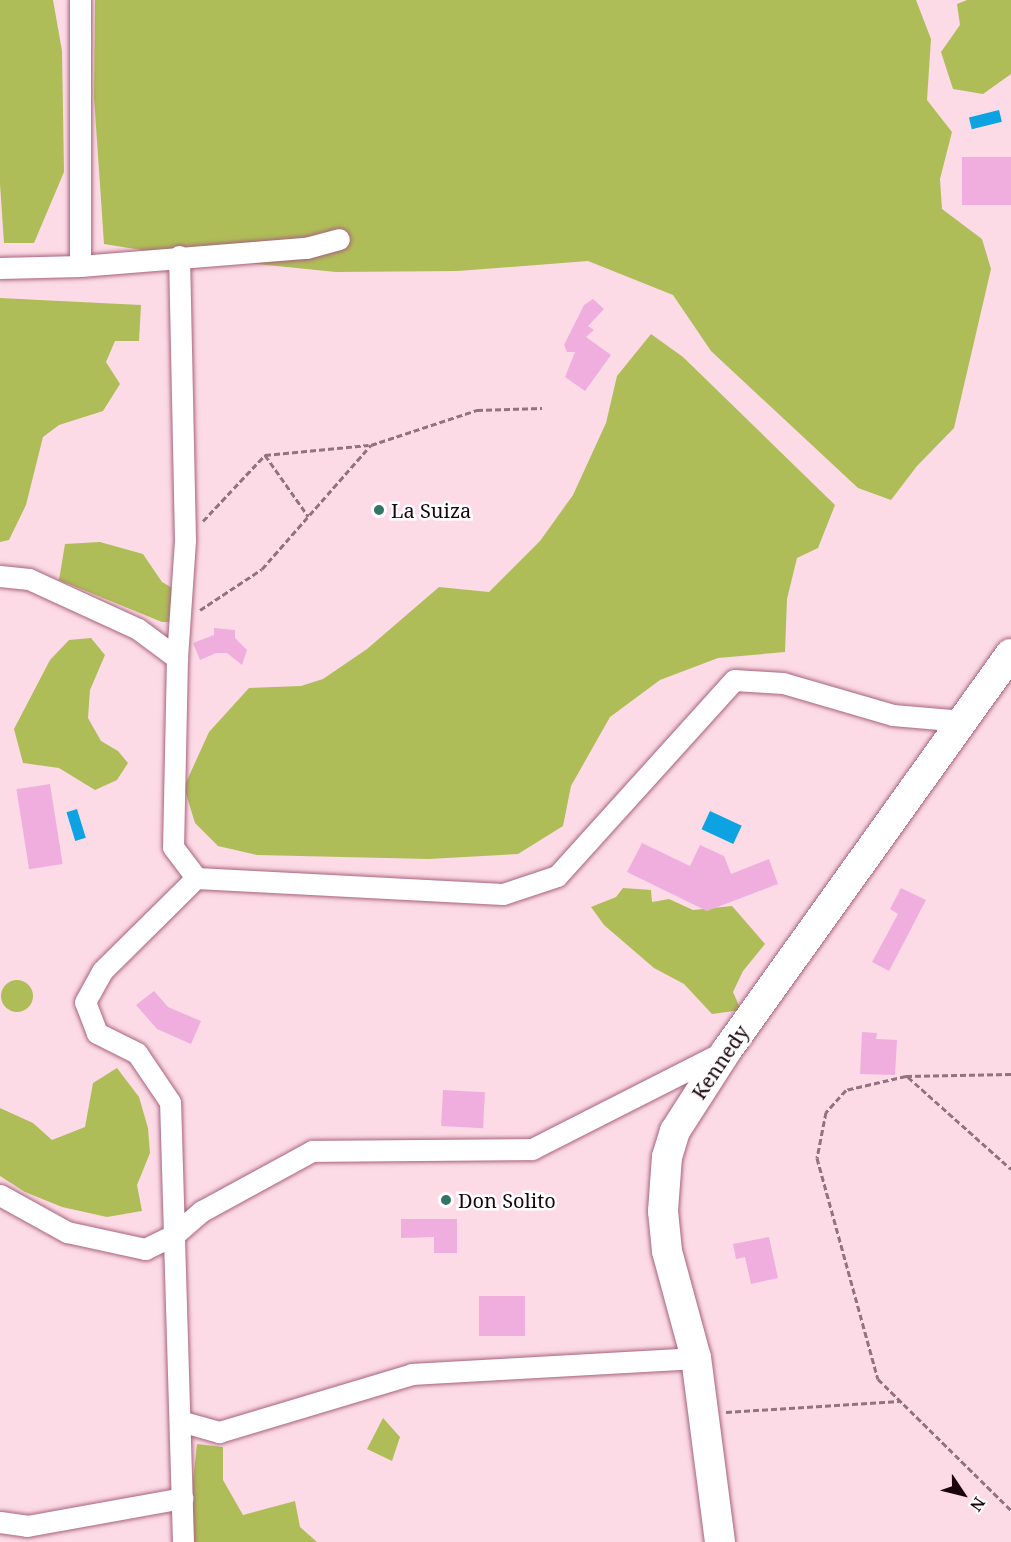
<!DOCTYPE html>
<html>
<head>
<meta charset="utf-8">
<style>
	body { margin:0 }
	#map { position:relative; width:1011px; height:1542px; overflow:hidden; background:#fcdbe6; font-family:"Noto Serif",serif }
	div>[style] { position:absolute }
	[style*='--x'] { left:calc(var(--x)*1px); top:calc(var(--y)*1px); width:calc(var(--w)*1px); rotate:calc(var(--a)*1deg) }
	.green>* { inset:0; background:#afbd58 }
	.round { border-radius:50% }
	.water>* { inset:0; background:#0da3e3; transform-origin:0 0 }
	.building>* { inset:0; background:#efaede; transform-origin:0 0 }
	.path>* { height:3px; margin-top:-1.5px; transform-origin:0; background:repeating-linear-gradient(90deg,#90737e 0 6px,transparent 0 9px) }
	.roads { filter:drop-shadow(0 0 2px #a9627d) drop-shadow(0 0 2px #a9627d) }
	.street>* { height:21px; margin:-10.5px; padding:0 10.5px; transform-origin:10.5px; border-radius:10.5px; background:#fff }
	.secondary>* { height:30px; margin:-15px; padding:0 15px; transform-origin:15px; border-radius:15px; background:#fff }
	.dots>* { width:16px; height:16px; translate:-50% -50%; box-sizing:border-box; border:3px solid #fff; border-radius:50% }
	span { translate:-50% -50%; white-space:nowrap; text-align:center; line-height:1.15; -webkit-text-stroke:5px #fff; paint-order:stroke }
	.poi-label { font-size:20px; color:#1c040e }
	.left { translate:0 -50%; text-align:left }
	.street-label { font-size:20px; color:#1c040e }
	.north { position:absolute; left:933px; top:1464px; width:60px; height:60px; -webkit-text-stroke:4px #fff; paint-order:stroke; rotate:125deg; font-size:16px; font-weight:700; line-height:24px; text-align:center; color:#1c040e }
	.north::after { content:''; display:block; margin:auto; width:21px; height:27px; background:#1c040e; clip-path:polygon(50% 0,100% 100%,50% 72%,0 100%) }
</style>
</head>
<body>
<div id="map">
	<div class="green">
		<i style="clip-path:polygon(0 0,53px 0,62px 51px,64px 172px,34px 243px,4px 243px,0 184px)"></i>
		<i style="clip-path:polygon(95px 0,916px 0,931px 39px,927px 100px,952px 132px,940px 179px,942px 209px,982px 239px,991px 269px,954px 428px,917px 466px,891px 500px,858px 488px,711px 351px,673px 295px,588px 261px,458px 271px,336px 272px,179px 256px,104px 244px,94px 97px)"></i>
		<i style="clip-path:polygon(967px 0,1011px 0,1011px 74px,983px 94px,953px 89px,941px 52px,960px 25px,957px 4px)"></i>
		<i style="clip-path:polygon(0 298px,141px 305px,139px 341px,115px 341px,106px 362px,120px 384px,103px 411px,59px 425px,43px 437px,26px 505px,9px 540px,0 542px)"></i>
		<i style="clip-path:polygon(651px 334px,683px 357px,835px 505px,818px 548px,797px 558px,787px 599px,785px 652px,718px 658px,660px 680px,610px 717px,571px 786px,563px 826px,518px 854px,429px 859px,257px 855px,218px 846px,195px 823px,184px 787px,209px 732px,249px 688px,301px 686px,323px 679px,367px 649px,439px 587px,489px 592px,540px 541px,573px 495px,606px 423px,617px 376px)"></i>
		<i style="clip-path:polygon(100px 542px,143px 554px,162px 582px,184px 595px,173px 622px,162px 622px,59px 580px,65px 544px)"></i>
		<i style="clip-path:polygon(91px 638px,105px 655px,90px 690px,88px 718px,101px 741px,118px 751px,128px 763px,117px 780px,95px 790px,59px 768px,23px 763px,14px 729px,50px 660px,69px 640px)"></i>
		<i style="clip-path:polygon(623px 888px,651px 890px,652px 902px,669px 899px,693px 910px,732px 906px,765px 944px,743px 971px,733px 992px,741px 1010px,712px 1014px,684px 984px,654px 968px,604px 925px,591px 907px,616px 897px)"></i>
		<i class="round" style="left:1px;top:980px;width:32px;height:32px"></i>
		<i style="clip-path:polygon(117px 1068px,139px 1097px,148px 1128px,150px 1153px,137px 1185px,142px 1211px,107px 1217px,62px 1207px,25px 1192px,0 1176px,0 1108px,33px 1123px,52px 1140px,85px 1127px,93px 1083px)"></i>
		<i style="clip-path:polygon(383px 1418px,400px 1437px,392px 1461px,367px 1449px)"></i>
		<i style="clip-path:polygon(197px 1444px,223px 1447px,223px 1480px,243px 1515px,295px 1501px,300px 1527px,317px 1542px,193px 1542px,191px 1499px)"></i>
	</div>
	<div class="water">
		<i style="left:999px;top:110px;width:12px;height:31px;rotate:76deg"></i>
		<i style="left:77px;top:809px;width:30px;height:11px;rotate:73deg"></i>
		<i style="left:710px;top:811px;width:35px;height:20px;rotate:25deg"></i>
	</div>
	<div class="building">
		<i style="left:962px;top:157px;width:49px;height:48px"></i>
		<i style="clip-path:polygon(593px 299px,604px 309px,588px 326px,594px 330px,586px 337px,611px 355px,585px 391px,565px 377px,575px 352px,567px 352px,564px 345px,584px 305px)"></i>
		<i style="clip-path:polygon(214px 628px,235px 630px,235px 638px,247px 650px,242px 665px,227px 653px,216px 653px,200px 660px,193px 643px,214px 635px)"></i>
		<i style="left:50px;top:784px;width:81px;height:34px;rotate:81deg"></i>
		<i style="clip-path:polygon(642px 843px,690px 866px,700px 845px,724px 856px,731px 874px,769px 859px,778px 884px,707px 911px,627px 872px)"></i>
		<i style="clip-path:polygon(901px 888px,926px 900px,889px 971px,872px 962px,898px 914px,890px 909px)"></i>
		<i style="clip-path:polygon(154px 991px,168px 1007px,201px 1021px,191px 1044px,157px 1029px,136px 1005px)"></i>
		<i style="clip-path:polygon(862px 1032px,877px 1033px,876px 1039px,897px 1040px,895px 1075px,860px 1074px)"></i>
		<i style="left:443px;top:1090px;width:42px;height:36px;rotate:3deg"></i>
		<i style="clip-path:polygon(401px 1219px,457px 1219px,457px 1253px,434px 1253px,434px 1237px,401px 1238px)"></i>
		<i style="clip-path:polygon(769px 1237px,778px 1278px,751px 1284px,745px 1257px,736px 1259px,733px 1244px)"></i>
		<i style="left:479px;top:1296px;width:46px;height:40px"></i>
	</div>
	<div class="path">
		<i style="--x:265;--y:455;--w:75;--a:54.8"></i>
		<i style="--x:203;--y:521;--w:91;--a:-46.8"></i>
		<i style="--x:265;--y:455;--w:104;--a:-5.5"></i>
		<i style="--x:200;--y:610;--w:74;--a:-33.5"></i>
		<i style="--x:262;--y:569;--w:165;--a:-48.7"></i>
		<i style="--x:371;--y:445;--w:112;--a:-18.3"></i>
		<i style="--x:477;--y:410;--w:65;--a:-1.8"></i>
		<i style="--x:1011;--y:1074;--w:105;--a:178.9"></i>
		<i style="--x:906;--y:1076;--w:62;--a:166.9"></i>
		<i style="--x:846;--y:1090;--w:30;--a:132"></i>
		<i style="--x:826;--y:1112;--w:47;--a:101.1"></i>
		<i style="--x:817;--y:1158;--w:229;--a:74.6"></i>
		<i style="--x:878;--y:1379;--w:187;--a:44.6"></i>
		<i style="--x:908;--y:1077;--w:138;--a:41.8"></i>
		<i style="--x:726;--y:1412;--w:174;--a:-3.6"></i>
	</div>
	<div class="roads">
		<div class="street">
			<i style="--x:80;--y:266;--w:266;--a:-90"></i>
			<i style="--x:0;--y:268;--w:80;--a:-1.4"></i>
			<i style="--x:80;--y:266;--w:227;--a:-4.6"></i>
			<i style="--x:306;--y:248;--w:34;--a:-15"></i>
			<i style="--x:0;--y:576;--w:29;--a:6"></i>
			<i style="--x:29;--y:579;--w:120;--a:24.6"></i>
			<i style="--x:138;--y:629;--w:49;--a:36.6"></i>
			<i style="--x:177;--y:658;--w:189;--a:91.2"></i>
			<i style="--x:173;--y:847;--w:39;--a:53"></i>
			<i style="--x:196;--y:878;--w:307;--a:3"></i>
			<i style="--x:503;--y:894;--w:57;--a:-18.4"></i>
			<i style="--x:557;--y:876;--w:264;--a:-47.9"></i>
			<i style="--x:734;--y:680;--w:49;--a:3.5"></i>
			<i style="--x:783;--y:683;--w:115;--a:16.2"></i>
			<i style="--x:893;--y:715;--w:70;--a:4.9"></i>
			<i style="--x:177;--y:658;--w:118;--a:-86.1"></i>
			<i style="--x:185;--y:540;--w:284;--a:-91.2"></i>
			<i style="--x:0;--y:1195;--w:77;--a:28.9"></i>
			<i style="--x:67;--y:1232;--w:80;--a:12.3"></i>
			<i style="--x:145;--y:1249;--w:32;--a:-26"></i>
			<i style="--x:174;--y:1235;--w:133;--a:-91.7"></i>
			<i style="--x:170;--y:1102;--w:59;--a:-124"></i>
			<i style="--x:137;--y:1053;--w:45;--a:-153.4"></i>
			<i style="--x:97;--y:1033;--w:33;--a:-111"></i>
			<i style="--x:85;--y:1002;--w:35;--a:-61"></i>
			<i style="--x:102;--y:971;--w:132;--a:-44.7"></i>
			<i style="--x:180;--y:1421;--w:41;--a:15.8"></i>
			<i style="--x:219;--y:1432;--w:202;--a:-16.7"></i>
			<i style="--x:412;--y:1374;--w:284;--a:-3.2"></i>
			<i style="--x:0;--y:1522;--w:27;--a:8"></i>
			<i style="--x:27;--y:1526;--w:158;--a:-10.2"></i>
			<i style="--x:183;--y:1542;--w:307;--a:-91.7"></i>
			<i style="--x:174;--y:1235;--w:37;--a:-41"></i>
			<i style="--x:202;--y:1211;--w:125;--a:-28.6"></i>
			<i style="--x:312;--y:1151;--w:220;--a:-0.5"></i>
			<i style="--x:532;--y:1149;--w:219;--a:-26.9"></i>
		</div>
		<div class="secondary">
			<i style="--x:720;--y:1542;--w:186;--a:-97.4"></i>
			<i style="--x:696;--y:1358;--w:111;--a:-105.2"></i>
			<i style="--x:667;--y:1251;--w:40;--a:-95.7"></i>
			<i style="--x:663;--y:1211;--w:54;--a:-85.8"></i>
			<i style="--x:667;--y:1157;--w:27;--a:-73"></i>
			<i style="--x:675;--y:1131;--w:96;--a:-57.3"></i>
			<i style="--x:727;--y:1050;--w:487;--a:-54.4"></i>
		</div>
	</div>
	<div class="dots">
		<i style="left:379px;top:510px;background:#327465"></i>
		<i style="left:446px;top:1200px;background:#327465"></i>
	</div>
	<div class="poi-label">
		<span class="left" style="left:391px;top:510px">La Suiza</span>
		<span class="left" style="left:458px;top:1200px">Don Solito</span>
	</div>
	<div class="street-label">
		<span style="left:720px;top:1062px;rotate:-56deg">Kennedy</span>
	</div>
	<div class="north">N</div>
</div>
</body>
</html>
